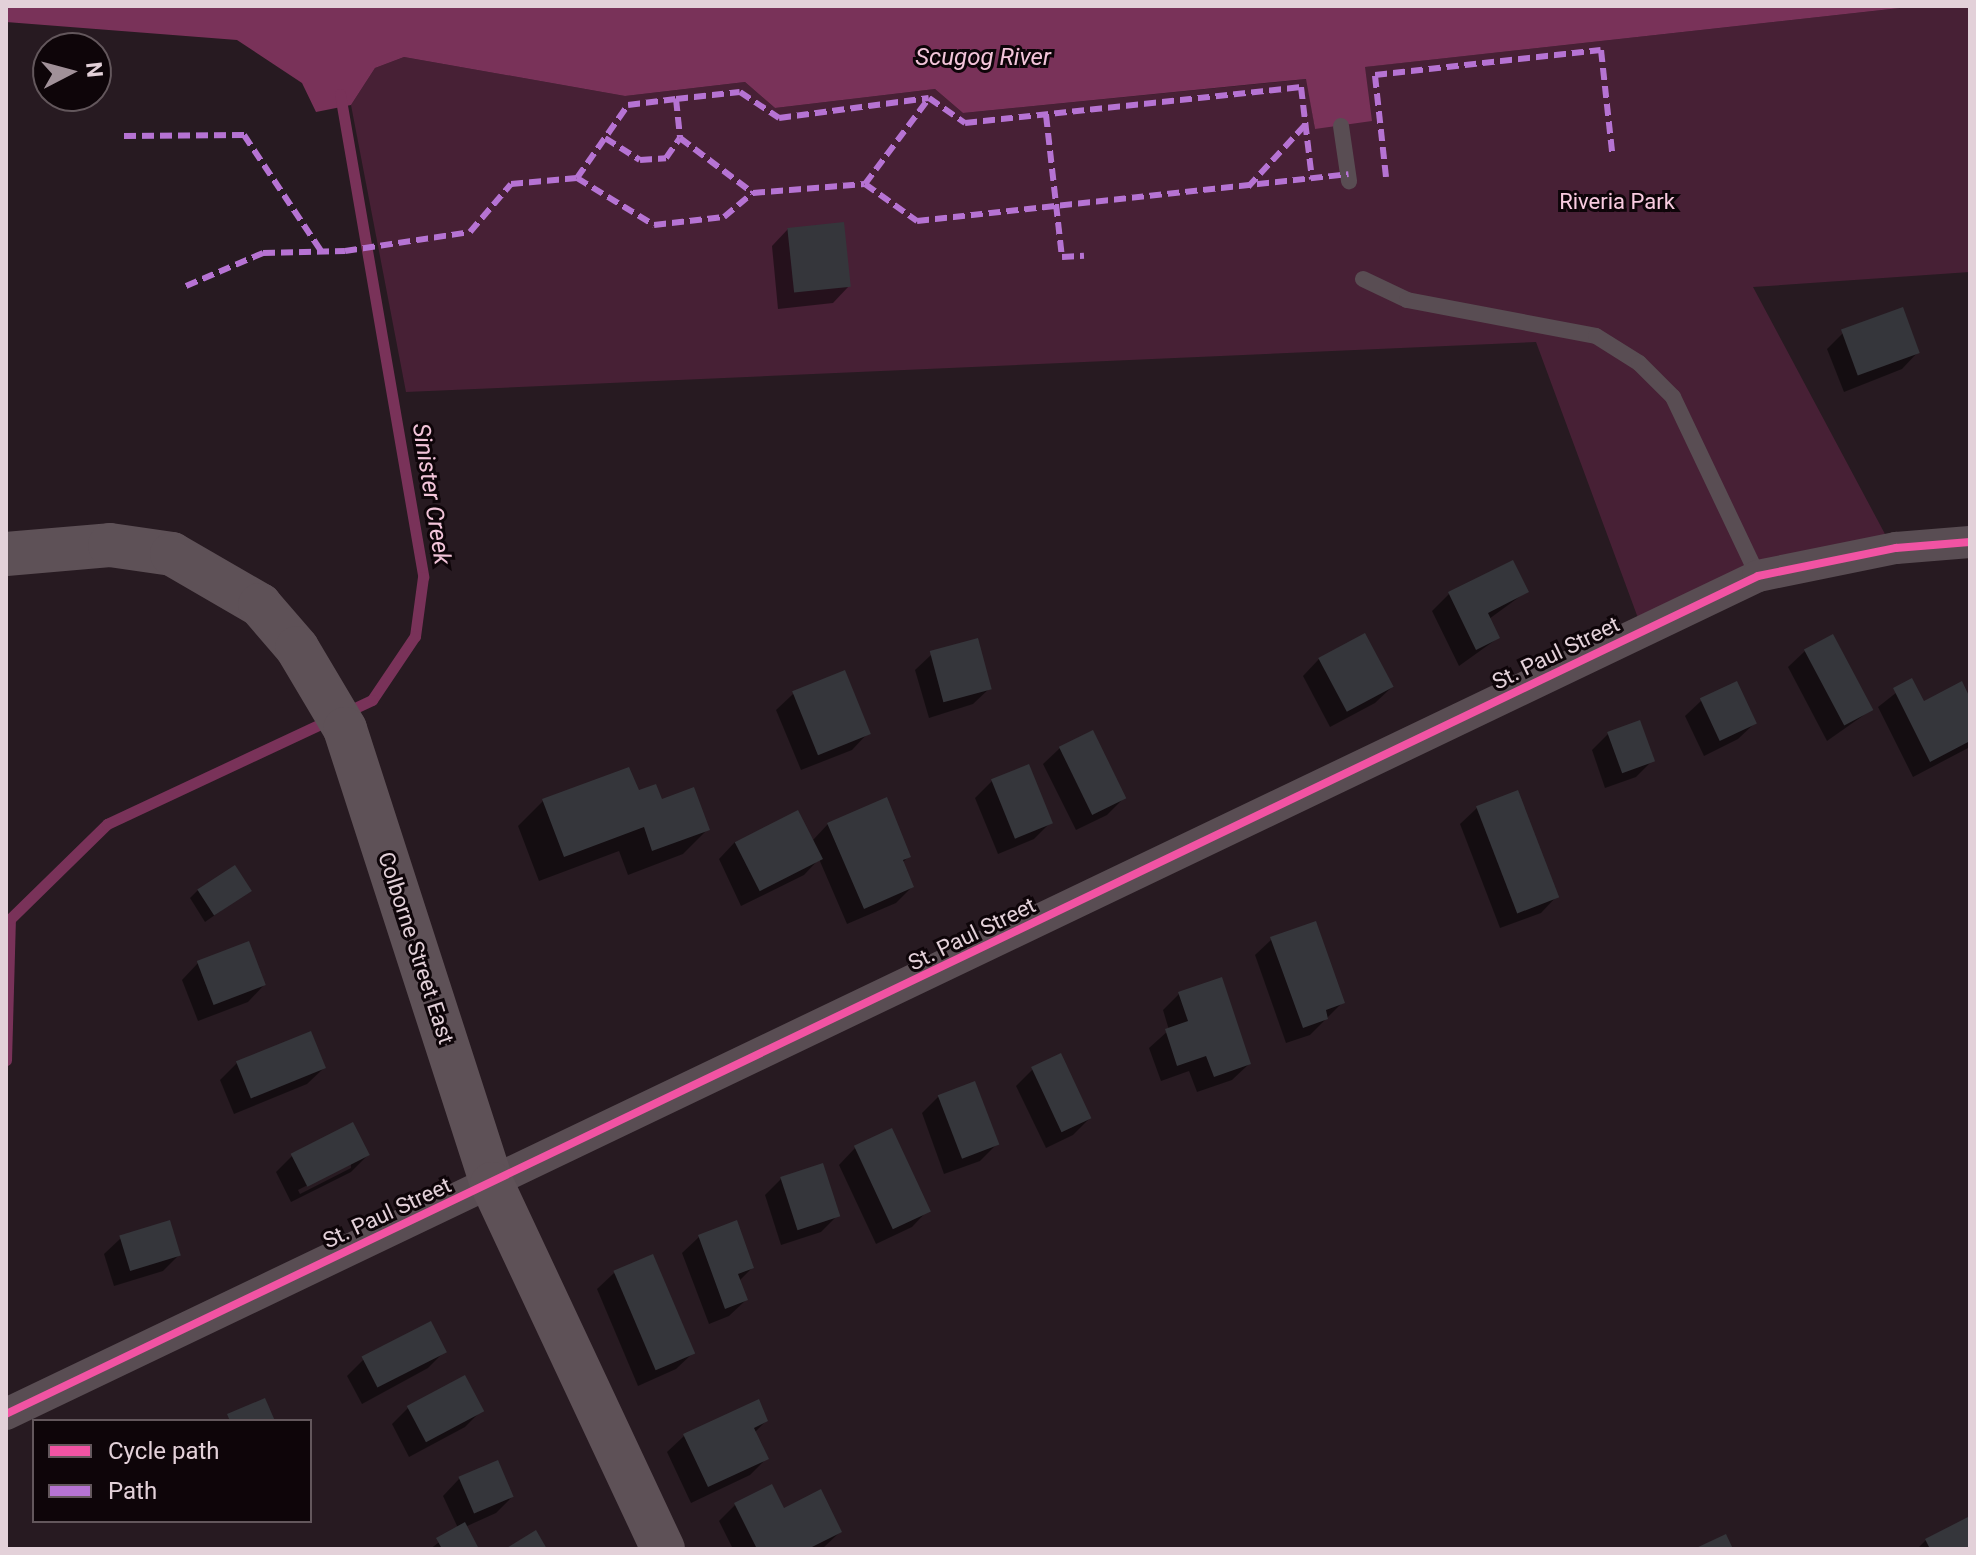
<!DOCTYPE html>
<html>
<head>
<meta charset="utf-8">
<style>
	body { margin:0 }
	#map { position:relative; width:1976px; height:1555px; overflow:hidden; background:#271a21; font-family:Roboto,sans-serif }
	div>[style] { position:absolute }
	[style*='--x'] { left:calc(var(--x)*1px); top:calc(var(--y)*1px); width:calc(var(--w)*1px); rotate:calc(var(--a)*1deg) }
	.green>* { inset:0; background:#472035 }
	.water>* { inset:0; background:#793259 }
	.shadow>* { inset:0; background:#0007 }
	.stream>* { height:11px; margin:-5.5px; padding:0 5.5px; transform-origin:5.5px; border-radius:5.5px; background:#793259 }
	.building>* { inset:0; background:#35363b; transform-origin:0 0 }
	.lane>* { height:16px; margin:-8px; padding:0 8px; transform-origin:8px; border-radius:8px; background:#594d53 }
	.street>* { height:32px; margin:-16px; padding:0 16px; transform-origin:16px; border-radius:16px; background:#594d53 }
	.secondary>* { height:44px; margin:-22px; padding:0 22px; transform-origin:22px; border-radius:22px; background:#5e5157 }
	.quiet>* { height:6px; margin-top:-3px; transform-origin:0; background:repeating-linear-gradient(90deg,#b673d3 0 12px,transparent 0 18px) }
	.cycleway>* { height:8px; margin:-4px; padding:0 4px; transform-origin:4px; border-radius:4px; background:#f153a3 }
	span { translate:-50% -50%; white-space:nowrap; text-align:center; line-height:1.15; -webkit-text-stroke:6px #0e0509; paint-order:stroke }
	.park-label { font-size:22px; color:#f9cbe0 }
	.street-label { font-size:22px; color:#e3d1d9 }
	.water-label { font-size:24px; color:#f3c5da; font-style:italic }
	.frame { position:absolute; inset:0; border:8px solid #e3d1d9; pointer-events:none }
	.legend { position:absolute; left:32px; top:1419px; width:280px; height:104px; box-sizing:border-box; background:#0e0509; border:2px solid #63575c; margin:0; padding:10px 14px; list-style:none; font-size:24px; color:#e3d1d9 }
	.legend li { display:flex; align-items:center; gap:16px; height:40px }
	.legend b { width:40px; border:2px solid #63575c }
	.north { position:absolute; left:32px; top:32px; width:80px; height:80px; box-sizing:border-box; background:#0e0509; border:2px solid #63575c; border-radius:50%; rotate:84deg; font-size:22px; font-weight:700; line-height:32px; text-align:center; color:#e3d1d9 }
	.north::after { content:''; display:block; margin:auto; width:28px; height:36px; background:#a19199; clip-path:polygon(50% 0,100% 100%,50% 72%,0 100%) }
</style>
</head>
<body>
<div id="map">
	<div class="green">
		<i style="clip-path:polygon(1918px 6px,1970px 6px,1970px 272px,1753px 287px,1893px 549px,1733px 596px,1645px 637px,1536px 342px,406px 392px,351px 105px,375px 68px,404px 57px,625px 96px,745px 82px,775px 108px,935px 89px,963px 113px,1307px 79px,1315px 129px,1364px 67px)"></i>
	</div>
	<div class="water">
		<i style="clip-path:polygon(6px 6px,1918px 6px,1365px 67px,1372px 121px,1315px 129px,1306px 79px,963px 113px,935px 89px,775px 108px,745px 82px,625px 96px,404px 57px,375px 68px,351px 105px,316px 112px,302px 83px,237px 40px,6px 22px)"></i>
	</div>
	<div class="shadow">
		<i style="clip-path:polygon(788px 229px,849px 286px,833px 303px,778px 309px,772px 246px)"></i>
		<i style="clip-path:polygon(1843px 333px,1918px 352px,1902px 369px,1844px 392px,1827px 349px)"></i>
		<i style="clip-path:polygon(1512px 563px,1526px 592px,1489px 619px,1498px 638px,1459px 666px,1432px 611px,1449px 594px)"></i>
		<i style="clip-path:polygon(1833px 636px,1871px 710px,1827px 741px,1788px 667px,1805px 651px)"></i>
		<i style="clip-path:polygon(932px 654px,990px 688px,973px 704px,929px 718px,915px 670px)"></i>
		<i style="clip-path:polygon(1319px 659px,1392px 687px,1375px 703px,1330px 727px,1303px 676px)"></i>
		<i style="clip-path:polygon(1911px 681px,1923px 703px,1970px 702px,1970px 747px,1913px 777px,1878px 707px)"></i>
		<i style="clip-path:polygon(793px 694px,868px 733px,852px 750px,801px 770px,776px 710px)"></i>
		<i style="clip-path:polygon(1702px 700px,1755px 723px,1738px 739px,1704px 756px,1685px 716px)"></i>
		<i style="clip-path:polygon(1608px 734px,1652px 761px,1636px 777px,1605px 788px,1592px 750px)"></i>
		<i style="clip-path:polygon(1060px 748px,1123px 799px,1107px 815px,1076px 830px,1043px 764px)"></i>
		<i style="clip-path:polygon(992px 781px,1050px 823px,1034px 839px,998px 854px,975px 798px)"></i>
		<i style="clip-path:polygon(1516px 792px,1557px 896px,1541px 913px,1500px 928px,1460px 824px,1477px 808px)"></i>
		<i style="clip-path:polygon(637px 793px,708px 829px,683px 854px,628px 875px,619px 851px,539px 881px,518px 826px,543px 801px)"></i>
		<i style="clip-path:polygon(828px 824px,909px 856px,902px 863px,912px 887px,896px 903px,847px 924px,819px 859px,804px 875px,741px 906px,719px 859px,735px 842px,812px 841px)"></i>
		<i style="clip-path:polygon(198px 890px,249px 891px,205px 922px,190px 898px)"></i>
		<i style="clip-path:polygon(1272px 939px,1342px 1003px,1310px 1035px,1286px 1043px,1255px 955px)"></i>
		<i style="clip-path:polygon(198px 963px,264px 985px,248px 1002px,198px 1021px,182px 980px)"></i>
		<i style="clip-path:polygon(1179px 994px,1249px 1064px,1232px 1080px,1197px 1092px,1189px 1071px,1161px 1081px,1149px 1048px,1169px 1030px,1163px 1010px)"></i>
		<i style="clip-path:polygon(237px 1063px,324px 1068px,307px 1084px,234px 1114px,220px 1080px)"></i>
		<i style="clip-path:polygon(1033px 1069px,1090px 1118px,1073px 1135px,1046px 1148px,1016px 1086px)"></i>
		<i style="clip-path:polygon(939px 1096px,997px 1144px,980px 1161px,944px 1174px,922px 1113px)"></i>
		<i style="clip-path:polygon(855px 1148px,928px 1210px,912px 1227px,876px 1244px,839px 1165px)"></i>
		<i style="clip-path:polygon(evenodd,368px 1155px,351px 1172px,291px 1202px,276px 1172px,292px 1156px,368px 1155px,351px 1163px,351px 1168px,300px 1194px,298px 1190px,351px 1163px)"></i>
		<i style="clip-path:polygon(781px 1179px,838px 1215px,821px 1232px,781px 1245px,765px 1195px)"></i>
		<i style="clip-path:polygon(699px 1237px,752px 1268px,739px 1281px,746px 1300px,729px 1316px,709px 1324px,682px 1253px)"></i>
		<i style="clip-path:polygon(121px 1238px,179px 1255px,163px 1271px,114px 1286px,104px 1254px)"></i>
		<i style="clip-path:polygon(614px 1273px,693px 1353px,676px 1369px,638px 1386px,597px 1289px)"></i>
		<i style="clip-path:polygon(444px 1352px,428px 1368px,362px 1404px,347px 1376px,363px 1360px)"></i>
		<i style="clip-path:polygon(408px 1408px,482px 1410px,465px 1427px,409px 1457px,392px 1424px)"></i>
		<i style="clip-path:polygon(766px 1421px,754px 1433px,766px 1459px,750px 1475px,691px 1503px,667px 1452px,684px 1436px)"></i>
		<i style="clip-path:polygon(459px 1479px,512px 1497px,496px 1513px,465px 1527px,477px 1549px,430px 1549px,458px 1528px,443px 1496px)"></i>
		<i style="clip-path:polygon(736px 1504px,783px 1510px,840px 1532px,822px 1549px,733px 1549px,719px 1521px)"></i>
		<i style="clip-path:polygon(1970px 1518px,1970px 1549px,1917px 1549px,1926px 1540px)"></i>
	</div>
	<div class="stream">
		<i style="--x:340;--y:94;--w:490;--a:80.2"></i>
		<i style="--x:423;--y:577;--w:60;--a:97.7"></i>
		<i style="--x:415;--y:636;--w:77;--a:123.9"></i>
		<i style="--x:372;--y:700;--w:29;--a:155"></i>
		<i style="--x:6;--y:1060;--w:141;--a:-88.4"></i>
		<i style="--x:10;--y:919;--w:136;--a:-44.4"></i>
		<i style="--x:107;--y:824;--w:247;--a:-25.1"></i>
	</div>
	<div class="building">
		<i style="left:844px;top:222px;width:65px;height:57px;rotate:84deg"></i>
		<i style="left:1903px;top:307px;width:49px;height:66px;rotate:70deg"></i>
		<i style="clip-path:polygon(1513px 560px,1529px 592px,1488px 613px,1500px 638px,1476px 650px,1448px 592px)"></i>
		<i style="left:1365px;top:633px;width:61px;height:53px;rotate:62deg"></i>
		<i style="left:1833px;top:634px;width:86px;height:33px;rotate:62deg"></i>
		<i style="left:978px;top:638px;width:53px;height:50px;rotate:75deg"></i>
		<i style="left:845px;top:670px;width:69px;height:57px;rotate:68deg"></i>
		<i style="clip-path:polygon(1912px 678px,1924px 701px,1962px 681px,1970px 698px,1970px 741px,1930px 762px,1893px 688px)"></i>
		<i style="left:1737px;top:681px;width:47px;height:41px;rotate:65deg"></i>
		<i style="left:1640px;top:720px;width:44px;height:35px;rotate:70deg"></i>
		<i style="left:1093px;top:730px;width:76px;height:38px;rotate:64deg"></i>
		<i style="left:1029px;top:764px;width:64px;height:41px;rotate:68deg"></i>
		<i style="clip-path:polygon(629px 767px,639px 790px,656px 784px,662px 799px,694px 787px,710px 830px,652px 851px,644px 827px,564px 857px,542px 799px)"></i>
		<i style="left:1518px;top:790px;width:115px;height:45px;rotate:69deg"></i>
		<i style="clip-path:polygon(887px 797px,911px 857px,903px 860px,914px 887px,864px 909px,827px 823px)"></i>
		<i style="left:798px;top:810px;width:55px;height:71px;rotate:63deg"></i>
		<i style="left:235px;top:865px;width:31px;height:45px;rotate:57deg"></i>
		<i style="clip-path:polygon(1316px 921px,1345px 1003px,1326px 1010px,1328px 1019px,1303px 1028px,1270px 937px)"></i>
		<i style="left:249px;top:941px;width:47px;height:56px;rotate:69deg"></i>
		<i style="clip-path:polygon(1222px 977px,1251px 1064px,1214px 1077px,1206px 1056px,1177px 1066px,1165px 1029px,1188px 1021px,1178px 992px)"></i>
		<i style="left:311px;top:1031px;width:40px;height:81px;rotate:68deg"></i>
		<i style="left:1061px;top:1053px;width:72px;height:33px;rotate:65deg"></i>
		<i style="left:975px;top:1081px;width:68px;height:40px;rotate:69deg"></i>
		<i style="left:353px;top:1122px;width:37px;height:70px;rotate:63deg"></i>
		<i style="left:892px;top:1128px;width:92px;height:42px;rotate:65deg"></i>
		<i style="left:823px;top:1163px;width:56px;height:45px;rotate:72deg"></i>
		<i style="left:170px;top:1220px;width:37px;height:53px;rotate:73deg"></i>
		<i style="clip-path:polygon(737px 1220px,754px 1268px,738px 1274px,748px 1300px,725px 1309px,698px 1235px)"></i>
		<i style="left:653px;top:1254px;width:108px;height:43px;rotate:67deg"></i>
		<i style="left:431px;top:1321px;width:35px;height:78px;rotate:63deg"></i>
		<i style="left:465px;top:1375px;width:41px;height:66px;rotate:62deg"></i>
		<i style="clip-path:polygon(265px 1398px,275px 1421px,230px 1421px,227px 1414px)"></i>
		<i style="clip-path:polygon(759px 1399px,768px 1421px,754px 1428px,769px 1459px,708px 1487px,683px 1434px)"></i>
		<i style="left:498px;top:1460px;width:40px;height:43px;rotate:67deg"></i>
		<i style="clip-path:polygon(772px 1484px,784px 1508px,821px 1489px,842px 1532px,808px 1549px,757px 1549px,734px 1503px)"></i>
		<i style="clip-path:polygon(1970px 1516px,1970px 1549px,1930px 1549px,1925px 1539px)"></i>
		<i style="clip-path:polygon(465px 1522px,479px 1549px,442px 1549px,436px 1538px)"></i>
		<i style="clip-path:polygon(536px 1530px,547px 1549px,505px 1549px)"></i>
		<i style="clip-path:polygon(1726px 1534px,1733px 1549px,1694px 1549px)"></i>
	</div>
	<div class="lane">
		<i style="--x:1341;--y:126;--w:56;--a:81.7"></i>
		<i style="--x:1363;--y:279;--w:49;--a:25.5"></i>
		<i style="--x:1407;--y:300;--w:192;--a:10.8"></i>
		<i style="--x:1596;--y:336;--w:51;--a:32.1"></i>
		<i style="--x:1639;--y:363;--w:48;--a:45"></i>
		<i style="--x:1673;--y:397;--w:198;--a:64.6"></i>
	</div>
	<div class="street">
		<i style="--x:6;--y:1414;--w:1942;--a:-25.56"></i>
		<i style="--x:1758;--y:576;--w:141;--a:-11.5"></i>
		<i style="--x:1896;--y:548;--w:74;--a:-4.6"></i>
	</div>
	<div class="secondary">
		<i style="--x:6;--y:554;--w:104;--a:-4.9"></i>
		<i style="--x:110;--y:545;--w:63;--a:8.3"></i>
		<i style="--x:172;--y:554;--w:102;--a:30.1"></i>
		<i style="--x:260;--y:605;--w:57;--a:49.3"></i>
		<i style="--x:297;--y:648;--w:94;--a:59.3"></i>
		<i style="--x:345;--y:729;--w:478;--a:72.1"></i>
		<i style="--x:492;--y:1184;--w:403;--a:64.9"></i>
	</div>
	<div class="quiet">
		<i style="--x:676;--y:99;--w:64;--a:-6.2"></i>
		<i style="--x:740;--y:92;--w:47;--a:33.7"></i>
		<i style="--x:779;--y:118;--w:151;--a:-7.6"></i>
		<i style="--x:929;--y:98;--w:44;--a:34.8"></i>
		<i style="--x:965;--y:123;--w:338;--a:-6.1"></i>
		<i style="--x:1301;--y:87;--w:93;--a:83.2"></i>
		<i style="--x:1046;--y:115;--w:143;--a:83.6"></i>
		<i style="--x:1062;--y:257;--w:22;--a:-3"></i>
		<i style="--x:124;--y:136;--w:120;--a:-0.5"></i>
		<i style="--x:244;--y:135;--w:139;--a:56.4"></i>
		<i style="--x:605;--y:138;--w:41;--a:32.2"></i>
		<i style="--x:640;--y:160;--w:26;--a:-4"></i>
		<i style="--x:666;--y:158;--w:24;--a:-55"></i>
		<i style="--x:1386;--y:177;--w:103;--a:-96.2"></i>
		<i style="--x:1375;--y:75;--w:227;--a:-6.3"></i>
		<i style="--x:1601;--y:50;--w:103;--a:83.8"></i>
		<i style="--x:577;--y:178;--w:89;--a:-55.1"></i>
		<i style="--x:628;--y:105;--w:48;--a:-7.1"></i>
		<i style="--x:676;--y:99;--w:39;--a:84"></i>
		<i style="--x:680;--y:138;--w:91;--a:37"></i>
		<i style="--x:865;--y:184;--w:107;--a:-53.3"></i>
		<i style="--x:1248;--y:187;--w:86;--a:-47.4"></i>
		<i style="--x:186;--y:286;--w:84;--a:-23.2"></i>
		<i style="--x:263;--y:253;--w:82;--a:-1.4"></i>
		<i style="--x:345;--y:251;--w:126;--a:-8.6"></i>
		<i style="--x:470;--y:232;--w:63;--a:-49.5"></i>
		<i style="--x:511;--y:184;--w:66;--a:-5.2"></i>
		<i style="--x:577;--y:178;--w:90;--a:31.4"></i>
		<i style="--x:654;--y:225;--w:70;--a:-6.5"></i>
		<i style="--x:724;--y:217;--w:38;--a:-40"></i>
		<i style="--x:753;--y:193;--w:112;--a:-4.6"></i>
		<i style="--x:865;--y:184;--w:64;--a:35.4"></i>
		<i style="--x:917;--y:221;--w:434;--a:-6.2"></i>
	</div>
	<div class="cycleway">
		<i style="--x:6;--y:1414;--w:1942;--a:-25.56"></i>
		<i style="--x:1758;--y:576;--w:141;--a:-11.5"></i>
		<i style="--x:1896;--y:548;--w:74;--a:-4.6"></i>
	</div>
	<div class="park-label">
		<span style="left:1617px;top:202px">Riveria Park</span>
	</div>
	<div class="street-label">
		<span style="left:1556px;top:653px;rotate:-26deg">St. Paul Street</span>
		<span style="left:972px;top:934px;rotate:-26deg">St. Paul Street</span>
		<span style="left:416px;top:948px;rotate:72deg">Colborne Street East</span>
		<span style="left:387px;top:1213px;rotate:-25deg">St. Paul Street</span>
	</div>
	<div class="water-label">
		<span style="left:983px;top:58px">Scugog River</span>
		<span style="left:431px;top:494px;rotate:81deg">Sinister Creek</span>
	</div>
	<div class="frame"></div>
	<ul class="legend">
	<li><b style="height:10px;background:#f153a3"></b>Cycle path</li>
	<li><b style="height:10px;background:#b673d3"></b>Path</li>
	</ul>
	<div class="north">N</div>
</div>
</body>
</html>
